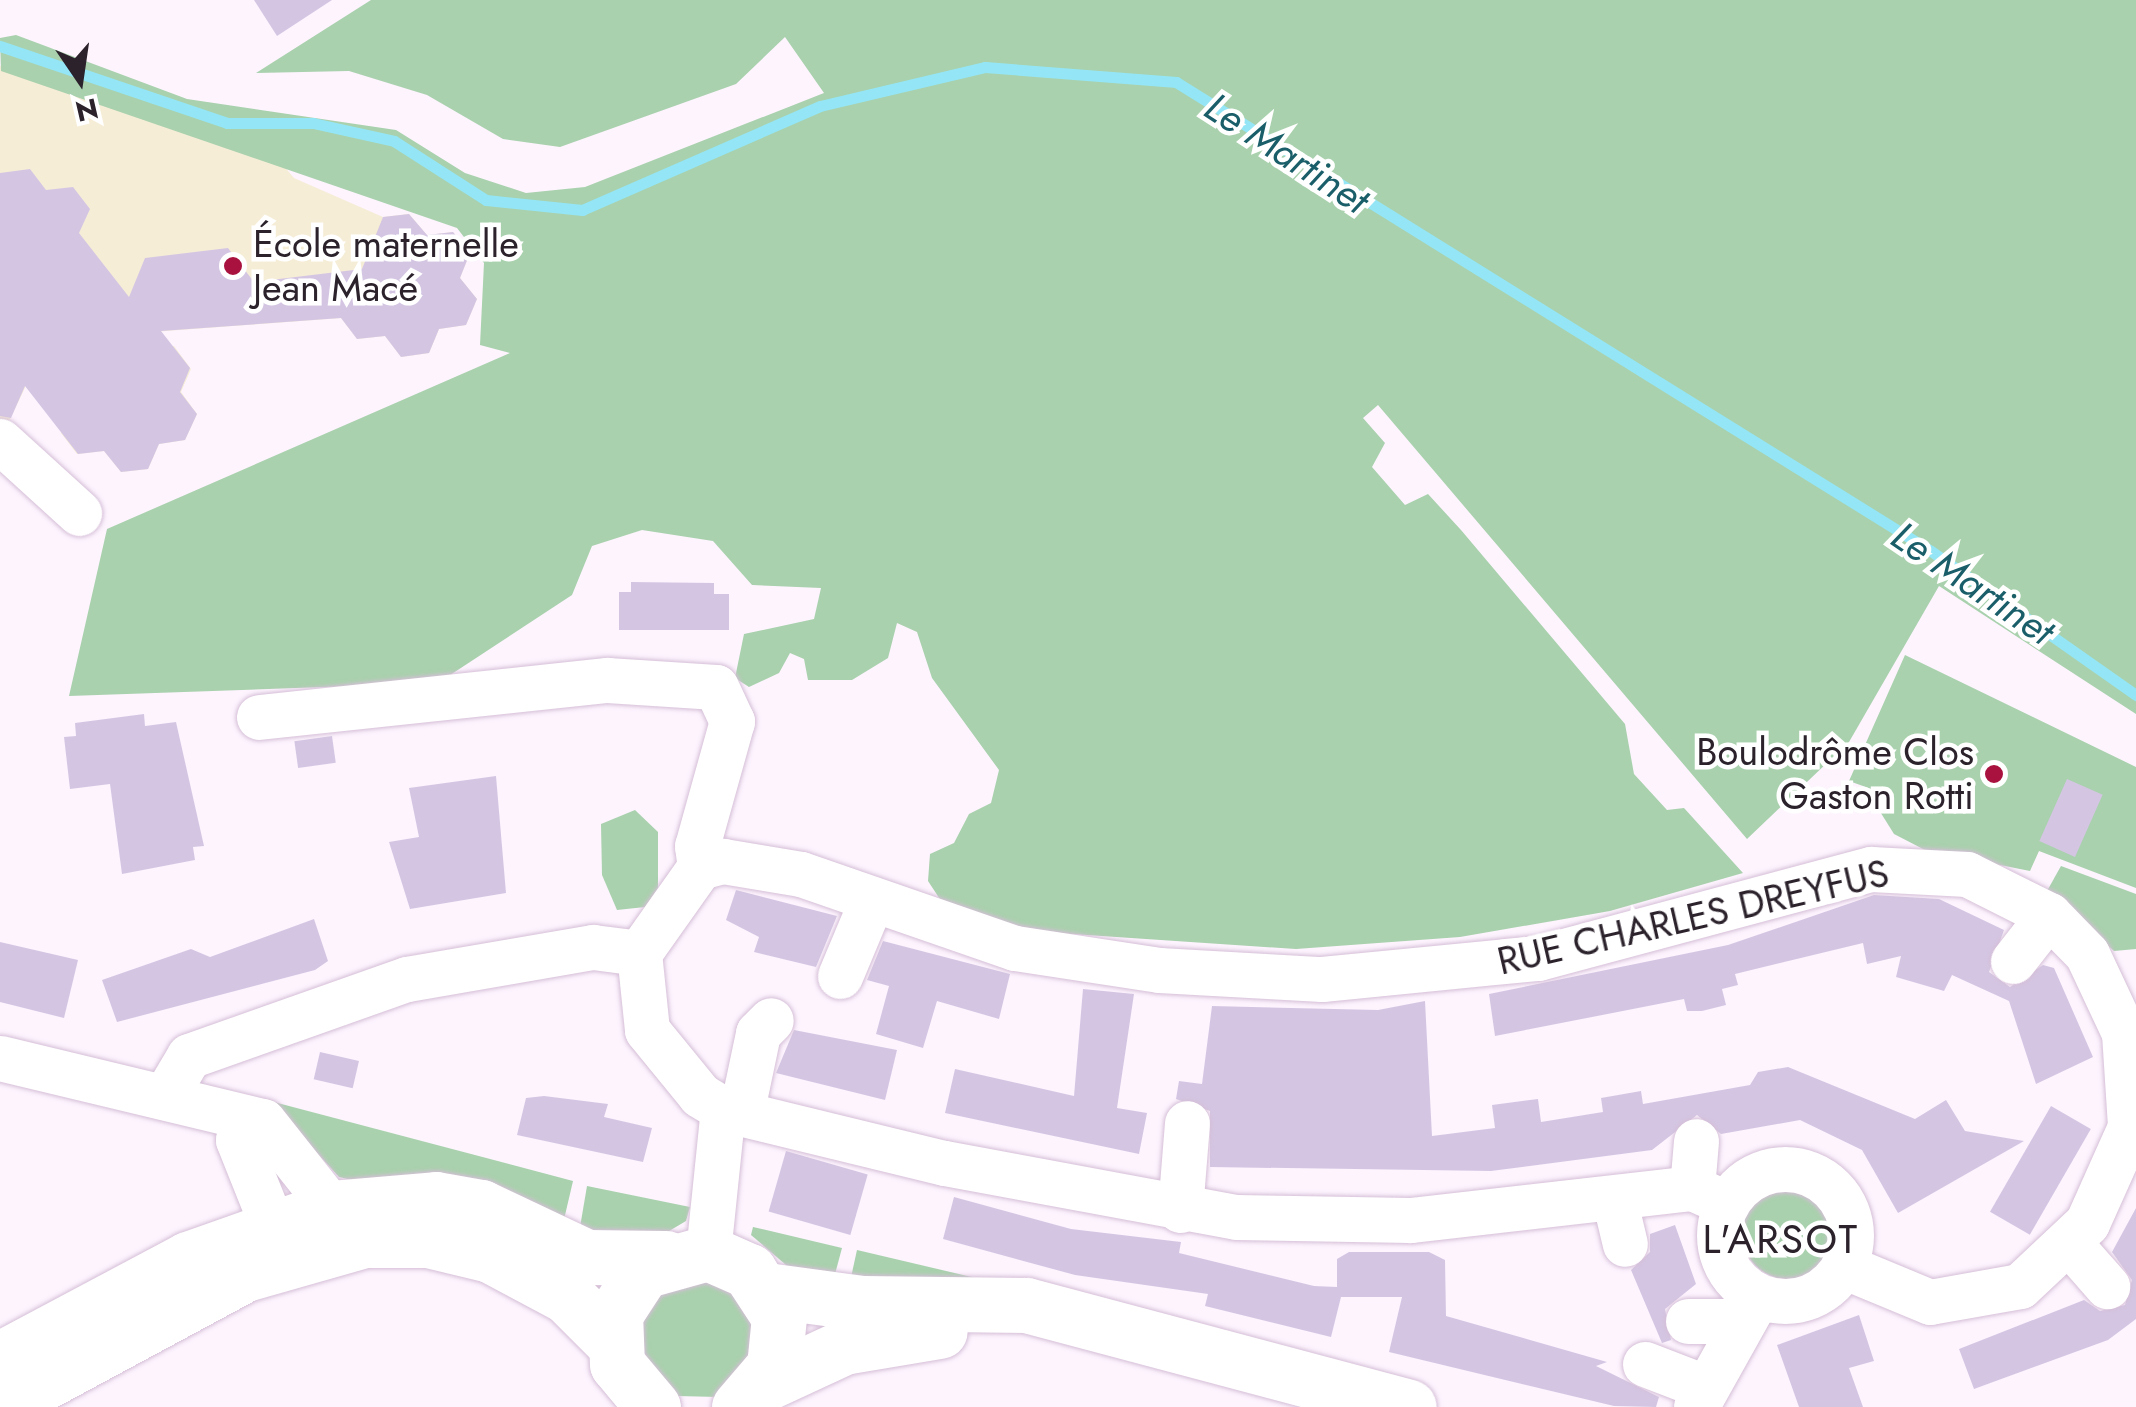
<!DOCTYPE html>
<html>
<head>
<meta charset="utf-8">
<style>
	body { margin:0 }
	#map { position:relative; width:2136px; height:1407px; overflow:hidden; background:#fdf4fe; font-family:Jost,sans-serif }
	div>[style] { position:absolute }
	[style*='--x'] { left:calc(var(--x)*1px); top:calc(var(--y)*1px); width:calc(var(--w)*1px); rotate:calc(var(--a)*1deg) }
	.education>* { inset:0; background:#f6edd7 }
	.green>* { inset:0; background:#a9d1ad }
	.round { border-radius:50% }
	.stream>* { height:11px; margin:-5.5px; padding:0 5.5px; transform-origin:5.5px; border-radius:5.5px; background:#94e6f6 }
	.building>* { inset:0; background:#d4c6e3; transform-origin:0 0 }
	.roads { filter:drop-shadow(0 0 2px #d5bed7) drop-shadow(0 0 2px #d5bed7) }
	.minor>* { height:45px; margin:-22.5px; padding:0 22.5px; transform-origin:22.5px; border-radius:22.5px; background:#fff }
	.minor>.ring { margin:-22.5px; padding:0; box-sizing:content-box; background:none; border:45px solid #fff; border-radius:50% }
	.major>* { height:55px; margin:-27.5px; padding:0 27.5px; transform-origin:27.5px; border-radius:27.5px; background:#fff }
	.dots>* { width:28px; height:28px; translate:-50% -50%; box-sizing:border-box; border:5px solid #fff; border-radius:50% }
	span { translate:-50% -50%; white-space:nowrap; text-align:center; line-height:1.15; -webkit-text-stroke:9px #fff; paint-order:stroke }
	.poi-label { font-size:38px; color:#2b222c }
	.left { translate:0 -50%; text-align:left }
	.right { translate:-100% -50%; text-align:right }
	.street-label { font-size:38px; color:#2b222c }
	.water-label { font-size:40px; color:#1a5e69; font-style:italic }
	.neighbourhood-label { font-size:40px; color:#2b222c; letter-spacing:2.5px }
	.north { position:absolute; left:30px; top:30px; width:100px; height:100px; -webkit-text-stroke:8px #fff; paint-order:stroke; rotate:167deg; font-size:28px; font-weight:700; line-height:40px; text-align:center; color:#2b222c }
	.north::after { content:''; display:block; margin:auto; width:35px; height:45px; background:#2b222c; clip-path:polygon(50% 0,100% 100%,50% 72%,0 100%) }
</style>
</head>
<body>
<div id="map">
	<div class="education">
		<i style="clip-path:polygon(0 66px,260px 138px,294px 178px,383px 217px,409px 214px,427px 235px,453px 232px,470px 253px,460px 278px,477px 299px,466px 325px,439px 329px,429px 353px,401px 357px,385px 336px,357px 339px,341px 318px,153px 332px,148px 350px,174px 346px,191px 369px,181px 392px,197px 414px,185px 440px,159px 444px,148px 469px,121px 472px,104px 451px,77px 454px,61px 433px,71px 407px,37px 363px,9px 421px,0 422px)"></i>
	</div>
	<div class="green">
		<i style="clip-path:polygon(371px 0,2136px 0,2136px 714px,1939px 586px,1849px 742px,1747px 839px,1378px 405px,1363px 418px,1385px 443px,1372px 467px,1405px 505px,1428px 494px,1461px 530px,1625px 724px,1634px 774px,1667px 810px,1684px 808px,1743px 873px,1610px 911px,1460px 937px,1296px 949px,1011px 930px,949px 913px,928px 881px,930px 854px,954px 843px,969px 814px,991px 803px,999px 770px,932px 678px,917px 632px,897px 623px,888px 658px,852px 680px,808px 680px,804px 659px,790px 653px,779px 673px,749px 687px,735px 678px,744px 634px,814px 619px,821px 588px,752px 585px,713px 541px,642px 530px,592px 546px,572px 595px,438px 683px,69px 696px,107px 529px,510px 353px,480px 345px,484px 263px,457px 228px,1px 71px,0 38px,16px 35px,187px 99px,396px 130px,465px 173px,526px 193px,585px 187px,824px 93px,785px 37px,736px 84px,560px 147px,503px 139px,427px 95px,349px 71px,256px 73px)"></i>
		<i style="clip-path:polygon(1905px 655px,2136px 767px,2136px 888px,2039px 851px,2030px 871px,1925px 850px,1894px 834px,1879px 810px,1891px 796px,1849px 781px)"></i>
		<i style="clip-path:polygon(635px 810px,658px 832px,658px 888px,645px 907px,617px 910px,602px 875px,601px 824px)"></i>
		<i style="clip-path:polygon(2061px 866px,2136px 894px,2136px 949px,2114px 951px,2047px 891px)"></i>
		<i style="clip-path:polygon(270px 1101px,573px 1181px,562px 1228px,339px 1177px)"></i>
		<i style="clip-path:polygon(587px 1186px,690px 1207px,686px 1221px,664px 1234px,578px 1239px)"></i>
		<i class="round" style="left:1742px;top:1187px;width:92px;height:92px"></i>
		<i style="clip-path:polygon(753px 1227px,842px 1248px,831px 1289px,806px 1282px,751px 1235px)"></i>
		<i style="clip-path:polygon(857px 1250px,997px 1283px,848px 1291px)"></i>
		<i style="clip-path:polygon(712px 1272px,764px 1332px,719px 1397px,677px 1396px,644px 1369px,641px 1308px,653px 1290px)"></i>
	</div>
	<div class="stream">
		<i style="--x:0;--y:46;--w:240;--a:18.7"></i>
		<i style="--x:227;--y:123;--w:86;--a:0"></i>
		<i style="--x:313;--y:123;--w:83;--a:12.5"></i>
		<i style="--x:394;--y:141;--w:109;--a:32.7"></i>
		<i style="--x:486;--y:200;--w:97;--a:5.9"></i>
		<i style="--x:582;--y:210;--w:260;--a:-23.6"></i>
		<i style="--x:820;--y:106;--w:170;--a:-13.3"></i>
		<i style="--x:985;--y:67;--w:192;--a:4.5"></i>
		<i style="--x:1176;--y:82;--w:889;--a:31.85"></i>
		<i style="--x:1931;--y:551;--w:251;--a:35.1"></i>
	</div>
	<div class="building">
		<i style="clip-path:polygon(254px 0,332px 0,277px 36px)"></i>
		<i style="clip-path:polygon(30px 169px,46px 190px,73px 187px,90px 209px,79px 233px,129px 297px,145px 258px,228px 248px,254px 282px,362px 269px,383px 217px,409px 214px,427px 235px,453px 232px,470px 253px,460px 278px,477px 299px,466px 325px,439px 329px,429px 353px,401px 357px,385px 336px,357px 339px,341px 318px,161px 331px,190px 368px,180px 392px,197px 414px,185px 440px,159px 444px,148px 469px,121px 472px,104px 451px,78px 454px,25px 386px,11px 418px,0 416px,0 173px)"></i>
		<i style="clip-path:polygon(631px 582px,714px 583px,714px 594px,729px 594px,729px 630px,619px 630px,619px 592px,631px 592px)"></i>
		<i style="clip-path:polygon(144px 714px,145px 726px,176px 722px,204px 846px,193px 847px,195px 860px,122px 874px,110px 784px,70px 789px,64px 737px,76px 736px,75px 723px)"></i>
		<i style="left:332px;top:736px;width:27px;height:38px;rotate:82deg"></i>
		<i style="clip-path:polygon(496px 776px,506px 893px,410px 909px,389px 842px,419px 837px,409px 788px)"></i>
		<i style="left:2067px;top:779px;width:39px;height:68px;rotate:24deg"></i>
		<i style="clip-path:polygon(736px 890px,837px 916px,816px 967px,754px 952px,759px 937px,726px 920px)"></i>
		<i style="clip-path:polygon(1874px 895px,1939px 899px,2004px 930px,1989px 972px,2010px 987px,2043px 965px,2054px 968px,2093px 1057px,2036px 1084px,2009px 1001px,1952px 975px,1944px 991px,1896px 977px,1901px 956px,1867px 964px,1863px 943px,1735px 974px,1738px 985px,1722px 989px,1726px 1005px,1702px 1011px,1687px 1011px,1684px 999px,1495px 1036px,1489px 994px,1728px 945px)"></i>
		<i style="clip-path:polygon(314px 919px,328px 961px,315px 970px,117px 1022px,102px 980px,191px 949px,210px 957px)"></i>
		<i style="clip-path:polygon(883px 941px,1010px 974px,999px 1019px,937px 1001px,923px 1048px,876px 1034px,889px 986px,867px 980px)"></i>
		<i style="clip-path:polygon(0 942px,78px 960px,64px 1018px,0 1002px)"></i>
		<i style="clip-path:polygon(1083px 989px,1134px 994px,1117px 1108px,1147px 1113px,1139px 1154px,945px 1113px,955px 1069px,1074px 1096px)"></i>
		<i style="clip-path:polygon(1425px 1001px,1432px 1136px,1495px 1128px,1492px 1105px,1538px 1099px,1541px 1122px,1603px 1112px,1601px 1098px,1641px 1091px,1643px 1104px,1750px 1085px,1758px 1072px,1788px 1067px,1915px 1119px,1946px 1100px,1965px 1131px,2024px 1141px,1898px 1213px,1862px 1150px,1800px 1120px,1721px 1134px,1697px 1115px,1652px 1150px,1491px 1171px,1210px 1167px,1210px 1111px,1176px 1099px,1179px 1081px,1202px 1084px,1212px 1006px,1378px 1010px)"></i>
		<i style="clip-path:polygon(794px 1030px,897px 1050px,885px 1100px,776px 1073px)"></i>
		<i style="left:320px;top:1052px;width:40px;height:28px;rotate:13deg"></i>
		<i style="clip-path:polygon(544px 1096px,608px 1104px,604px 1117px,652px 1128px,643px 1162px,517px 1135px,526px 1098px)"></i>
		<i style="left:2051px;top:1106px;width:46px;height:122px;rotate:30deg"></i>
		<i style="left:786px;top:1151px;width:85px;height:63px;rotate:16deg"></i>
		<i style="clip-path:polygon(954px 1197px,1071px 1229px,1181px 1242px,1179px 1253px,1314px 1286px,1337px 1287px,1337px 1259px,1349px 1252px,1429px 1252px,1445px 1260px,1446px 1316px,1607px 1362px,1596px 1366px,1659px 1397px,1656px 1407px,1614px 1406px,1389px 1352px,1402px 1297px,1341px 1297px,1331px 1337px,1205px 1306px,1208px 1294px,1075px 1275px,943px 1239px)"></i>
		<i style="clip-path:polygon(2136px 1208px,2136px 1319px,2108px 1340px,1974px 1389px,1959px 1349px,2084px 1300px,2100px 1311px,2125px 1305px,2132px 1280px,2112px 1252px)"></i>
		<i style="clip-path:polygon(1675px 1225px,1696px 1284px,1665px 1309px,1671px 1340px,1662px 1343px,1631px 1270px,1650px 1252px,1650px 1234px)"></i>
		<i style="clip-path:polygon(1859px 1315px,1874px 1361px,1849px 1368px,1863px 1407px,1799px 1407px,1777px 1345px)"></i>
	</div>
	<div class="roads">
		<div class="minor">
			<i style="--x:0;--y:441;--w:107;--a:42.3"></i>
			<i style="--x:259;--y:717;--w:350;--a:-6.1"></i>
			<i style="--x:607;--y:680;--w:109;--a:3.7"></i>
			<i style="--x:716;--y:687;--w:38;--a:65"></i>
			<i style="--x:732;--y:721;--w:130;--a:105.6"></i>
			<i style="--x:697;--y:846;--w:21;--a:82"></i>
			<i style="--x:2013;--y:961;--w:58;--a:-52"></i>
			<i style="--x:840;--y:976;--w:80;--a:-67.3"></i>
			<i style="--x:0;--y:1058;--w:270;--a:13.5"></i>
			<i style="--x:263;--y:1121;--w:111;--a:51.6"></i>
			<i style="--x:332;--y:1208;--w:34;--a:95"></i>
			<i style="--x:167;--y:1093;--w:43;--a:-59.3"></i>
			<i style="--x:189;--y:1056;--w:231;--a:-19.5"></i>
			<i style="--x:407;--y:979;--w:189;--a:-9.8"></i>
			<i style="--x:593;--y:947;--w:46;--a:7.4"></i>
			<i style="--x:741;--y:1114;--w:83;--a:-78.1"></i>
			<i style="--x:758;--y:1033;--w:18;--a:-45"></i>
			<i style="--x:241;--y:1119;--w:21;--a:98"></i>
			<i style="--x:238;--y:1140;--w:75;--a:68.2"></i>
			<i class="ring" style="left:1719px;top:1169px;width:87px;height:87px"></i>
			<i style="--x:1692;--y:1188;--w:47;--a:-85.1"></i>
			<i style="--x:1614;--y:1198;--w:47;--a:76.6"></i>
			<i style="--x:1726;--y:1203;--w:37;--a:-156"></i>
			<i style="--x:1692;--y:1188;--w:284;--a:173.5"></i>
			<i style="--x:1410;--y:1220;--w:174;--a:-179"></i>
			<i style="--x:1236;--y:1217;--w:297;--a:-169.5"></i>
			<i style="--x:944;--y:1163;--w:228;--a:-166.3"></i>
			<i style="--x:723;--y:1109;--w:27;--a:-149"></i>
			<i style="--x:700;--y:1095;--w:84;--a:-129.2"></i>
			<i style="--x:647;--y:1030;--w:77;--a:-95.9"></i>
			<i style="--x:639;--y:953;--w:105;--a:-54.7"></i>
			<i style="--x:700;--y:867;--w:24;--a:-15"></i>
			<i style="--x:723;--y:861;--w:79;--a:9.5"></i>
			<i style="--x:801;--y:874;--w:226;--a:19.1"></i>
			<i style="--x:1015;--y:948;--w:146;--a:8.7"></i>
			<i style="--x:1159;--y:970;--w:163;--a:3.2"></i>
			<i style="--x:1322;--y:979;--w:217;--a:-5.6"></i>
			<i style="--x:1538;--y:958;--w:345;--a:-15"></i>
			<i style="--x:1871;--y:869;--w:96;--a:3"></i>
			<i style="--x:1967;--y:874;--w:92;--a:26.6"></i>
			<i style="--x:2049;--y:915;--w:54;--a:45.7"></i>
			<i style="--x:2087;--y:954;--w:87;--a:64.9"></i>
			<i style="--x:2124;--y:1033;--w:94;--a:86.3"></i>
			<i style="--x:2130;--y:1127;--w:105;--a:114.1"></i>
			<i style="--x:2087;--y:1223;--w:92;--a:136.8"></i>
			<i style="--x:2020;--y:1286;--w:91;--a:169.9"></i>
			<i style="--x:1930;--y:1302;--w:94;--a:-157.5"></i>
			<i style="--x:1180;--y:1210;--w:87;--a:-85.4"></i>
			<i style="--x:2071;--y:1245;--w:55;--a:48.7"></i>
			<i style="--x:708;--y:1253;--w:145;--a:-84.1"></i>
			<i style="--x:1688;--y:1321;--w:53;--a:0"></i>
			<i style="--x:1645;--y:1364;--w:64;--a:21"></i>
			<i style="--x:1696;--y:1407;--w:127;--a:-60.8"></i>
		</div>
		<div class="major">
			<i style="--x:766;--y:1290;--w:97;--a:7.7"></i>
			<i style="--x:862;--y:1303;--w:164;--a:0.7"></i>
			<i style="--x:1026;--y:1305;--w:396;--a:14.9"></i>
			<i style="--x:0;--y:1359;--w:213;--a:-28"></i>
			<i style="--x:188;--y:1259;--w:153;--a:-19.5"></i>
			<i style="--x:332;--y:1208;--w:104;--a:-4.9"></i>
			<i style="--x:436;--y:1199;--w:46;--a:10.1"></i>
			<i style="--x:481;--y:1207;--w:117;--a:25.3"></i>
			<i style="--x:587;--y:1257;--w:79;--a:0.7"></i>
			<i style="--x:764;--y:1384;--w:88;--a:-24.8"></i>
			<i style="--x:844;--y:1347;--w:97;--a:-9.5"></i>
			<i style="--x:0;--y:1406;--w:278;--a:-28.3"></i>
			<i style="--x:245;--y:1274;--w:124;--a:-15.9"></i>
			<i style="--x:364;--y:1240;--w:64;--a:0"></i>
			<i style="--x:428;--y:1240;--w:64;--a:13.6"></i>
			<i style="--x:490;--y:1255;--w:87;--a:28"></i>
			<i style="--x:567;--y:1296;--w:64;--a:45"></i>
			<i style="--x:653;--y:1407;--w:56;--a:-129.9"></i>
			<i style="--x:617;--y:1364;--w:50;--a:-92.3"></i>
			<i style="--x:615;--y:1314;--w:51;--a:-56.9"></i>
			<i style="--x:643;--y:1271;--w:67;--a:-15.5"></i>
			<i style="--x:708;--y:1253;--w:45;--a:23.7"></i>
			<i style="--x:749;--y:1271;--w:55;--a:56.9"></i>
			<i style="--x:779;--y:1317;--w:49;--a:95.8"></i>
			<i style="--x:774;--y:1366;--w:54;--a:130.5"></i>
		</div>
	</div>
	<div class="dots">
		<i style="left:233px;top:266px;background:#a9123e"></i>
		<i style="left:1994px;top:774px;background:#a9123e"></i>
	</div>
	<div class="poi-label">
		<span class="left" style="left:253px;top:266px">École maternelle<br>Jean Macé</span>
		<span class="right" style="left:1974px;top:774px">Boulodrôme Clos<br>Gaston Rotti</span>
	</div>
	<div class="street-label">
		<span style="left:1693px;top:917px;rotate:-13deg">RUE CHARLES DREYFUS</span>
	</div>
	<div class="water-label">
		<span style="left:1287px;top:153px;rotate:33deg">Le Martinet</span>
		<span style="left:1973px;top:583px;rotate:34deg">Le Martinet</span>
	</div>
	<div class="neighbourhood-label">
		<span style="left:1781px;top:1239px">L'ARSOT</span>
	</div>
	<div class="north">N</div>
</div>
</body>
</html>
